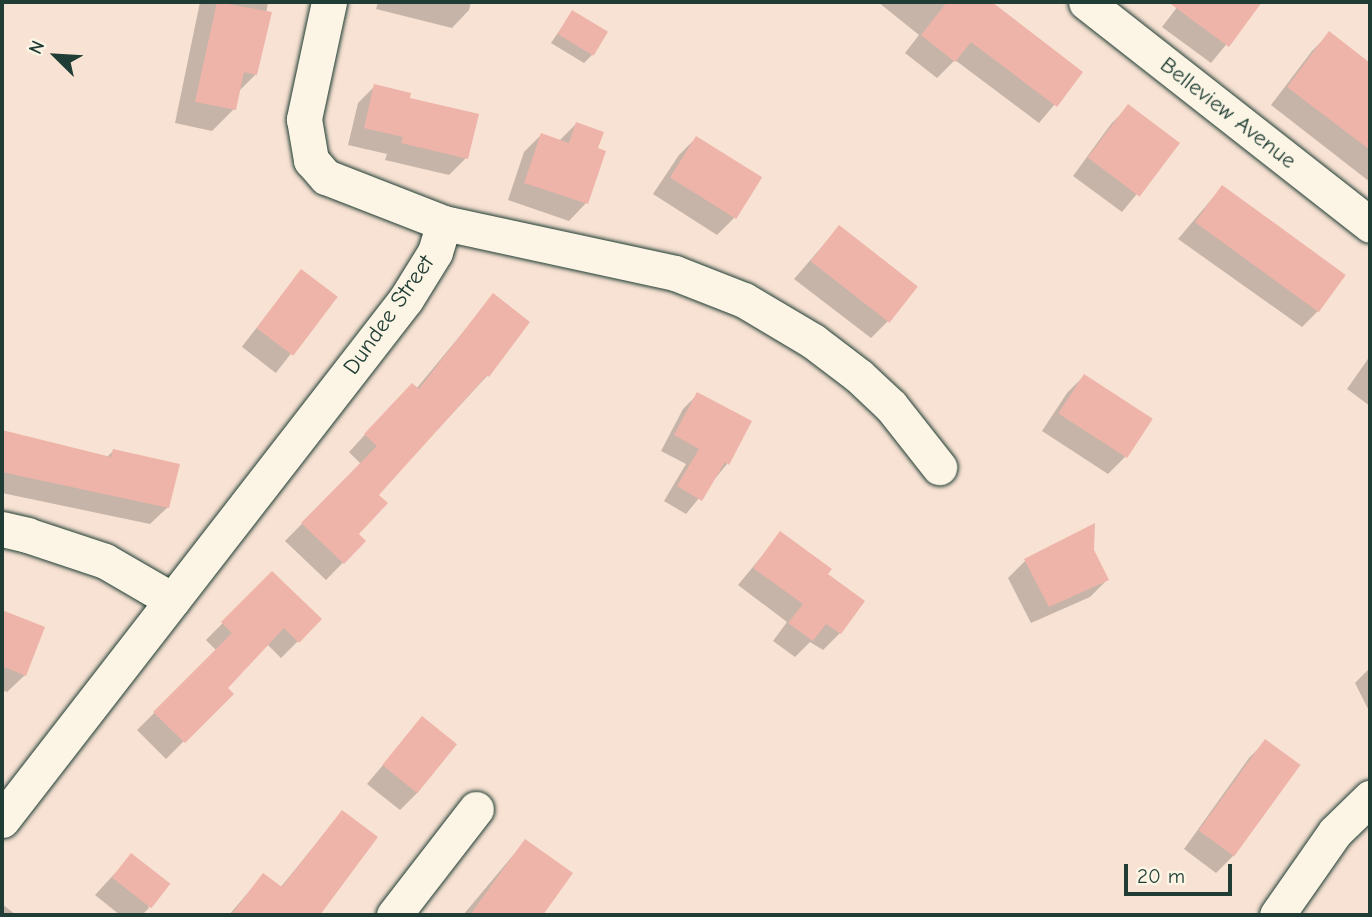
<!DOCTYPE html>
<html>
<head>
<meta charset="utf-8">
<style>
	body { margin:0 }
	#map { position:relative; width:1372px; height:917px; overflow:hidden; background:#f8e2d3; font-family:"Comic Neue",sans-serif }
	div>[style] { position:absolute }
	[style*='--x'] { left:calc(var(--x)*1px); top:calc(var(--y)*1px); width:calc(var(--w)*1px); rotate:calc(var(--a)*1deg) }
	.shadow>* { inset:0; background:#0003; transform-origin:0 0 }
	.building>* { inset:0; background:#efb4a9; transform-origin:0 0 }
	.roads { filter:drop-shadow(0 0 2px #1f3d34) drop-shadow(0 0 2px #1f3d34) }
	.minor>* { height:35px; margin:-17.5px; padding:0 17.5px; transform-origin:17.5px; border-radius:17.5px; background:#fcf5e5 }
	span { translate:-50% -50%; white-space:nowrap; text-align:center; line-height:1.15; -webkit-text-stroke:6px #fcf5e5; paint-order:stroke }
	.street-label { font-size:23px; color:#1f3d34 }
	.frame { position:absolute; inset:0; border:4px solid #1f3d34; pointer-events:none }
	.north { position:absolute; left:21px; top:21px; width:70px; height:70px; -webkit-text-stroke:5px #fcf5e5; paint-order:stroke; rotate:294deg; font-size:19px; font-weight:700; line-height:28px; text-align:center; color:#1f3d34 }
	.north::after { content:''; display:block; margin:auto; width:24px; height:32px; background:#1f3d34; clip-path:polygon(50% 0,100% 100%,50% 72%,0 100%) }
	.scale { position:absolute; left:1124px; top:864px; width:108px; height:32px; box-sizing:border-box; border:4px solid #1f3d34; border-top:0; padding-left:9px; font-size:21px; line-height:24px; white-space:nowrap; color:#1f3d34; -webkit-text-stroke:5px #fcf5e5; paint-order:stroke }
</style>
</head>
<body>
<div id="map">
	<div class="shadow">
		<i style="clip-path:polygon(200px 2px,268px 2px,256px 74px,238px 92px,234px 109px,212px 131px,175px 123px)"></i>
		<i style="clip-path:polygon(378px 2px,471px 2px,469px 10px,452px 28px,376px 9px)"></i>
		<i style="clip-path:polygon(878px 2px,990px 2px,1081px 73px,1039px 123px,955px 60px,937px 78px,905px 53px,919px 35px)"></i>
		<i style="clip-path:polygon(1181px 2px,1240px 2px,1253px 12px,1211px 63px,1162px 27px)"></i>
		<i style="clip-path:polygon(572px 12px,592px 55px,584px 63px,551px 43px)"></i>
		<i style="clip-path:polygon(1329px 34px,1370px 65px,1370px 182px,1271px 105px,1312px 51px)"></i>
		<i style="clip-path:polygon(375px 86px,408px 99px,466px 158px,449px 175px,385px 160px,387px 154px,348px 145px,358px 103px)"></i>
		<i style="clip-path:polygon(1128px 107px,1178px 144px,1122px 212px,1073px 176px,1111px 124px)"></i>
		<i style="clip-path:polygon(576px 124px,596px 149px,604px 152px,586px 203px,569px 221px,508px 200px,524px 152px,541px 135px,559px 141px)"></i>
		<i style="clip-path:polygon(696px 138px,734px 218px,717px 235px,653px 194px,679px 155px)"></i>
		<i style="clip-path:polygon(1222px 187px,1319px 310px,1302px 327px,1178px 239px)"></i>
		<i style="clip-path:polygon(839px 227px,888px 321px,871px 338px,794px 279px)"></i>
		<i style="left:301px;top:271px;width:43px;height:96px;rotate:38deg"></i>
		<i style="clip-path:polygon(493px 296px,488px 375px,377px 495px,356px 534px,364px 541px,326px 580px,285px 541px,361px 464px,349px 452px,395px 402px,416px 389px)"></i>
		<i style="clip-path:polygon(1370px 356px,1370px 406px,1347px 389px)"></i>
		<i style="clip-path:polygon(1084px 376px,1125px 457px,1108px 474px,1042px 431px,1067px 393px)"></i>
		<i style="clip-path:polygon(698px 394px,727px 464px,686px 514px,664px 501px,686px 464px,661px 451px,683px 409px)"></i>
		<i style="clip-path:polygon(2px 432px,106px 458px,113px 451px,168px 507px,150px 524px,2px 493px)"></i>
		<i style="clip-path:polygon(780px 534px,826px 574px,840px 633px,823px 650px,810px 642px,795px 657px,773px 641px,787px 622px,738px 585px)"></i>
		<i style="clip-path:polygon(1093px 550px,1107px 580px,1090px 597px,1031px 623px,1008px 578px,1025px 561px)"></i>
		<i style="clip-path:polygon(272px 573px,320px 619px,281px 658px,267px 644px,226px 688px,231px 694px,166px 759px,137px 730px,217px 651px,206px 640px)"></i>
		<i style="clip-path:polygon(2px 612px,25px 675px,7px 692px,2px 690px)"></i>
		<i style="clip-path:polygon(1370px 668px,1370px 713px,1355px 683px)"></i>
		<i style="clip-path:polygon(422px 719px,417px 793px,400px 810px,367px 784px)"></i>
		<i style="clip-path:polygon(1266px 741px,1233px 856px,1216px 873px,1184px 849px,1249px 758px)"></i>
		<i style="clip-path:polygon(342px 812px,375px 837px,317px 915px,229px 915px,263px 875px,280px 888px)"></i>
		<i style="clip-path:polygon(525px 841px,545px 909px,539px 915px,463px 915px)"></i>
		<i style="clip-path:polygon(131px 856px,149px 908px,142px 915px,120px 915px,95px 895px)"></i>
		<i style="clip-path:polygon(2px 904px,16px 915px,2px 915px)"></i>
	</div>
	<div class="building">
		<i style="clip-path:polygon(217px 2px,272px 12px,257px 75px,244px 72px,236px 110px,195px 102px)"></i>
		<i style="clip-path:polygon(947px 2px,992px 2px,1083px 72px,1057px 107px,971px 42px,955px 62px,921px 35px)"></i>
		<i style="clip-path:polygon(1168px 2px,1262px 2px,1229px 47px)"></i>
		<i style="left:572px;top:10px;width:42px;height:28px;rotate:31deg"></i>
		<i style="clip-path:polygon(1329px 31px,1370px 63px,1370px 150px,1287px 87px)"></i>
		<i style="clip-path:polygon(374px 84px,411px 93px,410px 98px,479px 114px,468px 159px,401px 143px,403px 137px,364px 128px)"></i>
		<i style="left:1128px;top:104px;width:65px;height:67px;rotate:37deg"></i>
		<i style="clip-path:polygon(576px 122px,604px 132px,598px 148px,606px 151px,588px 204px,524px 183px,541px 133px,569px 143px)"></i>
		<i style="left:696px;top:136px;width:78px;height:49px;rotate:32deg"></i>
		<i style="left:1222px;top:185px;width:153px;height:46px;rotate:36deg"></i>
		<i style="left:839px;top:225px;width:100px;height:46px;rotate:38deg"></i>
		<i style="left:301px;top:269px;width:46px;height:74px;rotate:37deg"></i>
		<i style="clip-path:polygon(493px 293px,530px 322px,489px 377px,487px 375px,379px 495px,388px 503px,359px 534px,366px 541px,344px 564px,301px 523px,377px 446px,364px 434px,412px 383px,419px 389px)"></i>
		<i style="left:1084px;top:374px;width:82px;height:47px;rotate:33deg"></i>
		<i style="clip-path:polygon(697px 392px,752px 421px,729px 465px,725px 462px,702px 501px,677px 486px,699px 449px,674px 435px)"></i>
		<i style="clip-path:polygon(2px 430px,111px 457px,113px 449px,180px 464px,169px 508px,2px 472px)"></i>
		<i style="clip-path:polygon(1095px 523px,1094px 550px,1109px 580px,1049px 607px,1024px 559px)"></i>
		<i style="clip-path:polygon(780px 531px,832px 569px,828px 574px,865px 601px,841px 634px,826px 624px,813px 641px,788px 623px,803px 604px,753px 568px)"></i>
		<i style="clip-path:polygon(272px 571px,322px 619px,299px 643px,284px 628px,228px 688px,234px 694px,185px 743px,153px 712px,232px 633px,221px 622px)"></i>
		<i style="clip-path:polygon(2px 610px,45px 627px,26px 676px,2px 666px)"></i>
		<i style="left:422px;top:716px;width:45px;height:63px;rotate:39deg"></i>
		<i style="left:1265px;top:739px;width:44px;height:113px;rotate:36deg"></i>
		<i style="clip-path:polygon(342px 810px,378px 837px,320px 915px,231px 915px,263px 873px,282px 887px)"></i>
		<i style="clip-path:polygon(525px 839px,573px 873px,543px 915px,470px 915px)"></i>
		<i style="left:131px;top:853px;width:50px;height:31px;rotate:38deg"></i>
	</div>
	<div class="roads">
		<div class="minor">
			<i style="--x:329;--y:2;--w:120;--a:102.1"></i>
			<i style="--x:304;--y:119;--w:42;--a:80.3"></i>
			<i style="--x:311;--y:160;--w:23;--a:49"></i>
			<i style="--x:326;--y:177;--w:127;--a:21.3"></i>
			<i style="--x:444;--y:223;--w:236;--a:12.2"></i>
			<i style="--x:675;--y:273;--w:74;--a:21.4"></i>
			<i style="--x:744;--y:300;--w:80;--a:30.7"></i>
			<i style="--x:813;--y:341;--w:58;--a:37.3"></i>
			<i style="--x:859;--y:376;--w:44;--a:43.2"></i>
			<i style="--x:891;--y:406;--w:78;--a:51.8"></i>
			<i style="--x:1086;--y:2;--w:361;--a:38.1"></i>
			<i style="--x:2;--y:529;--w:26;--a:13"></i>
			<i style="--x:27;--y:535;--w:82;--a:18.4"></i>
			<i style="--x:105;--y:561;--w:78;--a:30.2"></i>
			<i style="--x:2;--y:820;--w:659;--a:-52.21"></i>
			<i style="--x:406;--y:299;--w:55;--a:-58.3"></i>
			<i style="--x:435;--y:252;--w:30;--a:-73"></i>
			<i style="--x:394;--y:915;--w:134;--a:-52.3"></i>
			<i style="--x:1277;--y:915;--w:101;--a:-55.1"></i>
			<i style="--x:1335;--y:832;--w:49;--a:-44.2"></i>
		</div>
	</div>
	<div class="street-label">
		<span style="left:1228px;top:113px;rotate:38deg">Belleview Avenue</span>
		<span style="left:389px;top:315px;rotate:-55deg">Dundee Street</span>
	</div>
	<div class="frame"></div>
	<div class="north">N</div>
	<div class="scale">20 m</div>
</div>
</body>
</html>
